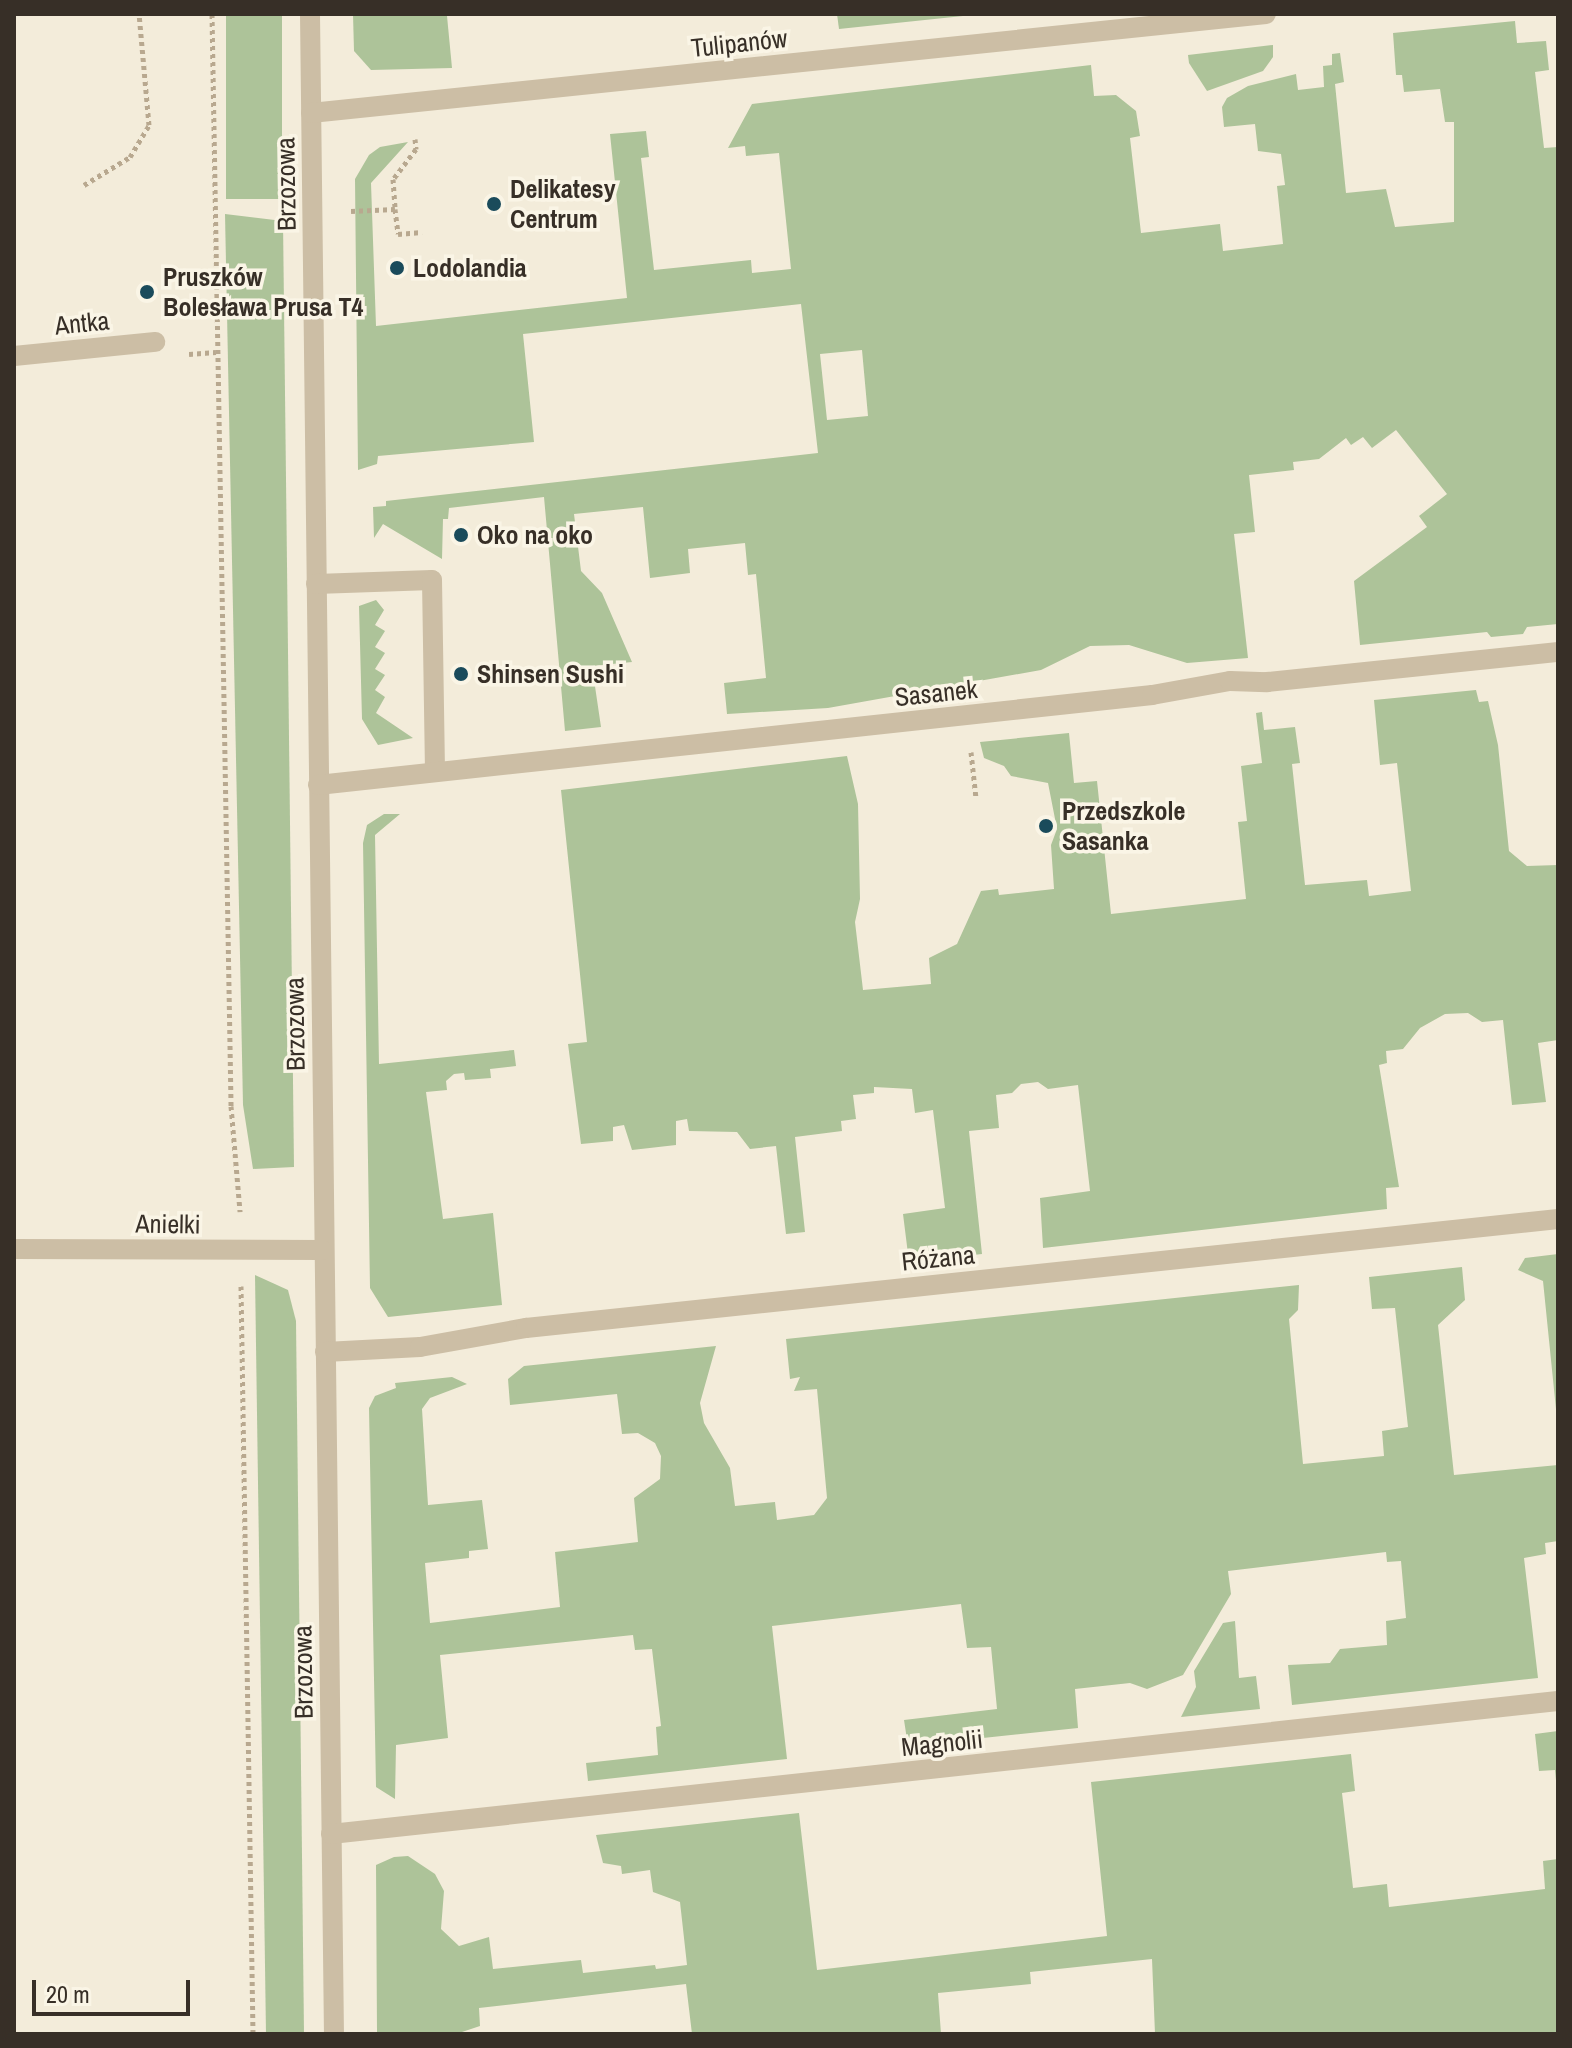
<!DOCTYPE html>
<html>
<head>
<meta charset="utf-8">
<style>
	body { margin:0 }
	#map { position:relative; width:1572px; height:2048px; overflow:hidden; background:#f3ecda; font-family:"Archivo Narrow",sans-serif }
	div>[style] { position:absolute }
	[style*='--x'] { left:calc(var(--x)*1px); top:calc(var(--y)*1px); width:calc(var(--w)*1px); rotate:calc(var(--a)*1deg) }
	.green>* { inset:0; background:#adc399; transform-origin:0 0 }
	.path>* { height:5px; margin-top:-2.5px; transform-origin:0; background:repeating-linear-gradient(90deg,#b8a88f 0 4px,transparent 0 8px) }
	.minor>* { height:20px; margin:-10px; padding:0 10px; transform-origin:10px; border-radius:10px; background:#ccbea5 }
	.dots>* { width:22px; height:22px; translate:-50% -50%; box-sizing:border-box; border:4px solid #faf5e6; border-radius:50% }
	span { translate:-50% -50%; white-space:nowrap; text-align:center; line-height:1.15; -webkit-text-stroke:7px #faf5e6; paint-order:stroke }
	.street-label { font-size:26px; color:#372f27 }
	.poi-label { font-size:26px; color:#372f27; font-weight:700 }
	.left { translate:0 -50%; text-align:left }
	.frame { position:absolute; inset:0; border:16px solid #372f27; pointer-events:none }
	.scale { position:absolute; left:32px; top:1980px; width:158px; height:36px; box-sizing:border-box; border:4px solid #372f27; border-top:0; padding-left:10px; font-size:24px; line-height:28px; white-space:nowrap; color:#372f27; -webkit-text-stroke:6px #faf5e6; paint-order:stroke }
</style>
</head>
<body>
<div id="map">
	<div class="green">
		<i style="left:226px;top:14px;width:56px;height:185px"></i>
		<i style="clip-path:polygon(353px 14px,447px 16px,452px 68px,371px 70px,354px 51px)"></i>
		<i style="clip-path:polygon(837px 14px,982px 14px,839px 29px)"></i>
		<i style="clip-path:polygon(evenodd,1515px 21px,1517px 43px,1546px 41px,1549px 70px,1535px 72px,1544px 148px,1558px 147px,1558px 624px,1527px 627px,1523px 634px,1491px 637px,1487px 632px,1360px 645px,1354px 581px,1427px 527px,1419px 516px,1447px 494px,1396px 430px,1372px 448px,1363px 437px,1351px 445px,1346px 438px,1319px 459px,1293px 462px,1294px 470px,1249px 475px,1255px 532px,1234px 534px,1248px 658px,1187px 663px,1129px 645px,1090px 646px,1041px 670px,828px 708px,727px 714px,724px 683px,766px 678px,756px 574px,748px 575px,745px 543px,688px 549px,690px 573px,650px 578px,643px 507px,574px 514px,581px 571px,602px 593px,632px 662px,592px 666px,601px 727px,565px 731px,544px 497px,449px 508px,448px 519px,443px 519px,442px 559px,383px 524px,374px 538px,373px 507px,386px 506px,386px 501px,818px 453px,801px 304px,523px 334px,534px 442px,378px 456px,377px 464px,358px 470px,355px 179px,369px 155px,380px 147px,408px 142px,371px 183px,376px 326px,627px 298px,610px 134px,646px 131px,649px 157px,641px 158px,654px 270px,751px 260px,752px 273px,791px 269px,779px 153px,746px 156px,745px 146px,728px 148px,752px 104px,1091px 65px,1094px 96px,1116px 95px,1136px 111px,1140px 136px,1130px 138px,1141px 233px,1220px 224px,1223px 251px,1283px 244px,1277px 186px,1285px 185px,1281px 154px,1258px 151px,1255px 124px,1224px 127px,1222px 107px,1227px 98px,1248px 86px,1296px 74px,1298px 90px,1324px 87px,1323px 66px,1332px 65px,1332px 54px,1340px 53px,1344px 82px,1335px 84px,1346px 193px,1386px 189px,1395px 227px,1454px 222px,1454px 122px,1445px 122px,1440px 89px,1404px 92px,1402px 75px,1396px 75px,1393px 33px,1515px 21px,862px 350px,868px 416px,827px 420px,820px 354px,862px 350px)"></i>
		<i style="clip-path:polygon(1273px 45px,1273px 57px,1263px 71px,1207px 91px,1189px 63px,1188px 55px)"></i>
		<i style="clip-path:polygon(225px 214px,283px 221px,294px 1167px,253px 1169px,243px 1105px)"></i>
		<i style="clip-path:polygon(376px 600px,384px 610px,375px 625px,385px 631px,375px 647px,385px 653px,375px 669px,385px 675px,375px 690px,385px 697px,376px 713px,413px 738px,378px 745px,362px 719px,359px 606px)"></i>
		<i style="clip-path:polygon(1476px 690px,1479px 702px,1488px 701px,1498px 745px,1509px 851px,1527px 866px,1558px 865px,1558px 1040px,1538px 1043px,1546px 1102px,1512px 1105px,1503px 1020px,1482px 1022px,1468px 1013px,1445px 1014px,1420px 1028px,1403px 1049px,1386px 1051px,1387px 1063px,1379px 1065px,1399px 1187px,1386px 1188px,1387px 1209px,1043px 1248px,1040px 1198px,1090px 1191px,1078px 1085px,1048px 1089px,1038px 1082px,1021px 1084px,1012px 1093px,996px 1095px,999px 1128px,969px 1131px,982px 1254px,909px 1262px,903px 1214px,945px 1208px,933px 1110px,915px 1113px,912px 1089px,874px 1087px,874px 1093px,853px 1095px,856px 1119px,841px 1121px,842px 1131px,795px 1137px,805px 1232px,786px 1234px,776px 1146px,750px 1149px,737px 1132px,689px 1131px,687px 1119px,676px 1121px,676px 1145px,632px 1150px,624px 1125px,613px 1127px,613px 1141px,581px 1144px,568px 1044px,587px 1042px,561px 790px,847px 756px,858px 804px,860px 899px,855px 922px,863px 990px,931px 984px,929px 958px,957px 944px,981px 891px,998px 889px,999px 895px,1054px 889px,1051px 845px,1057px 829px,1048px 783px,1011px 776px,1004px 766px,984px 758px,980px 742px,1069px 733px,1074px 783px,1097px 781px,1111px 914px,1246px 899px,1238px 822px,1247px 821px,1241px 766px,1262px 763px,1256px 713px,1262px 712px,1264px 730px,1295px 727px,1300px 763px,1292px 764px,1305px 885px,1367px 880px,1369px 896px,1411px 891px,1397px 763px,1380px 765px,1374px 700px)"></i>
		<i style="clip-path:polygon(384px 814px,400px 814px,375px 835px,379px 1064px,514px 1050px,516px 1066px,490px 1069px,491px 1078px,465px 1080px,464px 1073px,454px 1074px,446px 1081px,447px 1090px,426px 1092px,443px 1219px,493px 1213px,502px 1305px,388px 1317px,370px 1288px,363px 843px,367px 825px)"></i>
		<i style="clip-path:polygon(1558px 1254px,1558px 1429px,1543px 1281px,1518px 1270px,1525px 1258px)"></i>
		<i style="clip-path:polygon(1462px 1267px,1465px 1300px,1438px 1325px,1454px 1475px,1558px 1465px,1558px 1541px,1545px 1543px,1546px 1554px,1524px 1558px,1538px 1678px,1292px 1705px,1288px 1665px,1330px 1663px,1340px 1649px,1387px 1645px,1386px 1621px,1406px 1618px,1401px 1561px,1387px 1562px,1386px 1552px,1228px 1571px,1231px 1594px,1183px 1675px,1147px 1689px,1130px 1683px,1075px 1689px,1078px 1728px,908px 1746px,904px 1720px,997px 1709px,991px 1647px,967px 1648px,961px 1604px,772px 1626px,787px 1759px,588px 1781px,586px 1763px,658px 1755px,656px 1727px,661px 1726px,652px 1649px,635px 1650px,633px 1635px,440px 1655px,448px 1738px,396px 1745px,395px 1799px,376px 1787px,369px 1408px,375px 1396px,396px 1388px,395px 1383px,452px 1377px,467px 1384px,430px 1398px,422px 1409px,428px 1505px,482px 1500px,488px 1549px,469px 1551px,469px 1558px,425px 1563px,430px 1623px,560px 1607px,555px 1552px,638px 1542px,634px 1498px,660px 1479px,661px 1456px,655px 1443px,638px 1433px,622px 1434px,617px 1394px,510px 1405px,508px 1379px,524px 1366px,716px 1346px,700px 1403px,704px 1423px,730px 1468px,735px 1506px,775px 1502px,777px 1520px,814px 1515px,827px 1498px,817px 1389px,794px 1391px,800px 1377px,790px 1379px,786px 1339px,1299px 1285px,1298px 1310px,1289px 1319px,1303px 1464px,1384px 1456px,1382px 1431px,1408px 1427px,1395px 1308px,1372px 1309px,1369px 1277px)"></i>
		<i style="clip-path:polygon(255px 1275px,288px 1290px,296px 1321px,304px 2034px,266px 2034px)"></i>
		<i style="clip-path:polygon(1235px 1621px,1239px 1678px,1256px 1676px,1260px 1709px,1181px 1717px,1196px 1687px,1194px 1671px,1223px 1623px)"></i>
		<i style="clip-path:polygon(1558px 1731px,1558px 1801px,1555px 1770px,1539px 1771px,1535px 1734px)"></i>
		<i style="clip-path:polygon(1351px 1754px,1355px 1791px,1342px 1793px,1353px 1888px,1387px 1884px,1389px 1907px,1545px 1889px,1543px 1861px,1558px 1859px,1558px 2034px,1155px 2034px,1152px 1959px,1030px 1972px,1031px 1984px,938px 1993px,941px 2034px,692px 2034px,686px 1984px,479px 2008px,480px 2026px,456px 2034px,377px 2034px,376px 1865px,394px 1857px,408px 1856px,435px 1874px,444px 1891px,441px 1929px,459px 1946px,489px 1937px,493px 1969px,581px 1960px,583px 1973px,655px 1965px,656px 1969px,687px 1965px,680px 1902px,653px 1892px,650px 1870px,622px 1874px,621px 1866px,603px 1863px,596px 1835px,799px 1813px,817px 1970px,1107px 1936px,1091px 1782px)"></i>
	</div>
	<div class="path">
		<i style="--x:212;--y:14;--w:1092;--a:89"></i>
		<i style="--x:231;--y:1106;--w:106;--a:85.1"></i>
		<i style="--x:415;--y:139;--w:10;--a:84"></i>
		<i style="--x:416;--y:149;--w:38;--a:127"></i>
		<i style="--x:393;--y:179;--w:30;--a:86"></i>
		<i style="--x:395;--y:209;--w:25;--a:83"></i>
		<i style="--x:398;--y:234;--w:24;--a:-5"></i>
		<i style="--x:84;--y:185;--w:54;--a:-31.3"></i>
		<i style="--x:130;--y:157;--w:37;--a:-59"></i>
		<i style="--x:149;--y:125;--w:111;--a:-95.1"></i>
		<i style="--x:351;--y:211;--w:44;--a:-2.6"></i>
		<i style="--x:189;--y:354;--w:27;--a:-4"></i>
		<i style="--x:971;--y:752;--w:46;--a:83.8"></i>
		<i style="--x:241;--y:1286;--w:748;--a:89.08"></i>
	</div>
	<div class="minor">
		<i style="--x:310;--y:14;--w:2020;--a:89.32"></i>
		<i style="--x:311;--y:113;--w:960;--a:-5.92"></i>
		<i style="--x:14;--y:356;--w:142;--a:-5.7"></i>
		<i style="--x:316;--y:584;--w:116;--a:-2"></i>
		<i style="--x:432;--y:580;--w:192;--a:89.1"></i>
		<i style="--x:318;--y:785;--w:839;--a:-6.16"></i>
		<i style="--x:1152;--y:695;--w:79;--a:-10.2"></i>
		<i style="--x:1230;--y:681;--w:37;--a:2"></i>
		<i style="--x:1267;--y:682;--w:293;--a:-5.9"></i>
		<i style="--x:14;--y:1249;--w:308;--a:0.2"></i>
		<i style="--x:325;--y:1352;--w:95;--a:-3"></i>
		<i style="--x:420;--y:1347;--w:108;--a:-10.2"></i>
		<i style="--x:526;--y:1328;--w:1038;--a:-6.03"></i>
		<i style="--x:331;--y:1834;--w:1234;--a:-6.19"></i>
	</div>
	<div class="dots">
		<i style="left:494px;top:204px;background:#1a4b5b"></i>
		<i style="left:397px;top:268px;background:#1a4b5b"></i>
		<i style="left:147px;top:292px;background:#1a4b5b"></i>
		<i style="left:461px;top:535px;background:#1a4b5b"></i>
		<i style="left:461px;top:674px;background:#1a4b5b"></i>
		<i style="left:1046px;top:826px;background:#1a4b5b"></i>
	</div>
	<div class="street-label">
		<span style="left:739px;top:43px;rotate:-6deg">Tulipanów</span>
		<span style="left:286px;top:184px;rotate:-91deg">Brzozowa</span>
		<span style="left:82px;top:323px;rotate:-6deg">Antka</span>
		<span style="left:936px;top:693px;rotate:-6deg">Sasanek</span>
		<span style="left:295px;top:1024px;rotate:-91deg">Brzozowa</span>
		<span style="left:168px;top:1224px;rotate:1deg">Anielki</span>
		<span style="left:938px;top:1258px;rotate:-6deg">Różana</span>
		<span style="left:303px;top:1672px;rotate:-91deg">Brzozowa</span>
		<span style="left:942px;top:1743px;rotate:-6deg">Magnolii</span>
	</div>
	<div class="poi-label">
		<span class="left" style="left:510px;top:204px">Delikatesy<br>Centrum</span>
		<span class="left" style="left:413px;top:268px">Lodolandia</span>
		<span class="left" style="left:163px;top:292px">Pruszków<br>Bolesława Prusa T4</span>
		<span class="left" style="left:477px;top:535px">Oko na oko</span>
		<span class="left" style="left:477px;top:674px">Shinsen Sushi</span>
		<span class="left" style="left:1062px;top:826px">Przedszkole<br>Sasanka</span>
	</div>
	<div class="frame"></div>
	<div class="scale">20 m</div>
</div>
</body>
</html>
